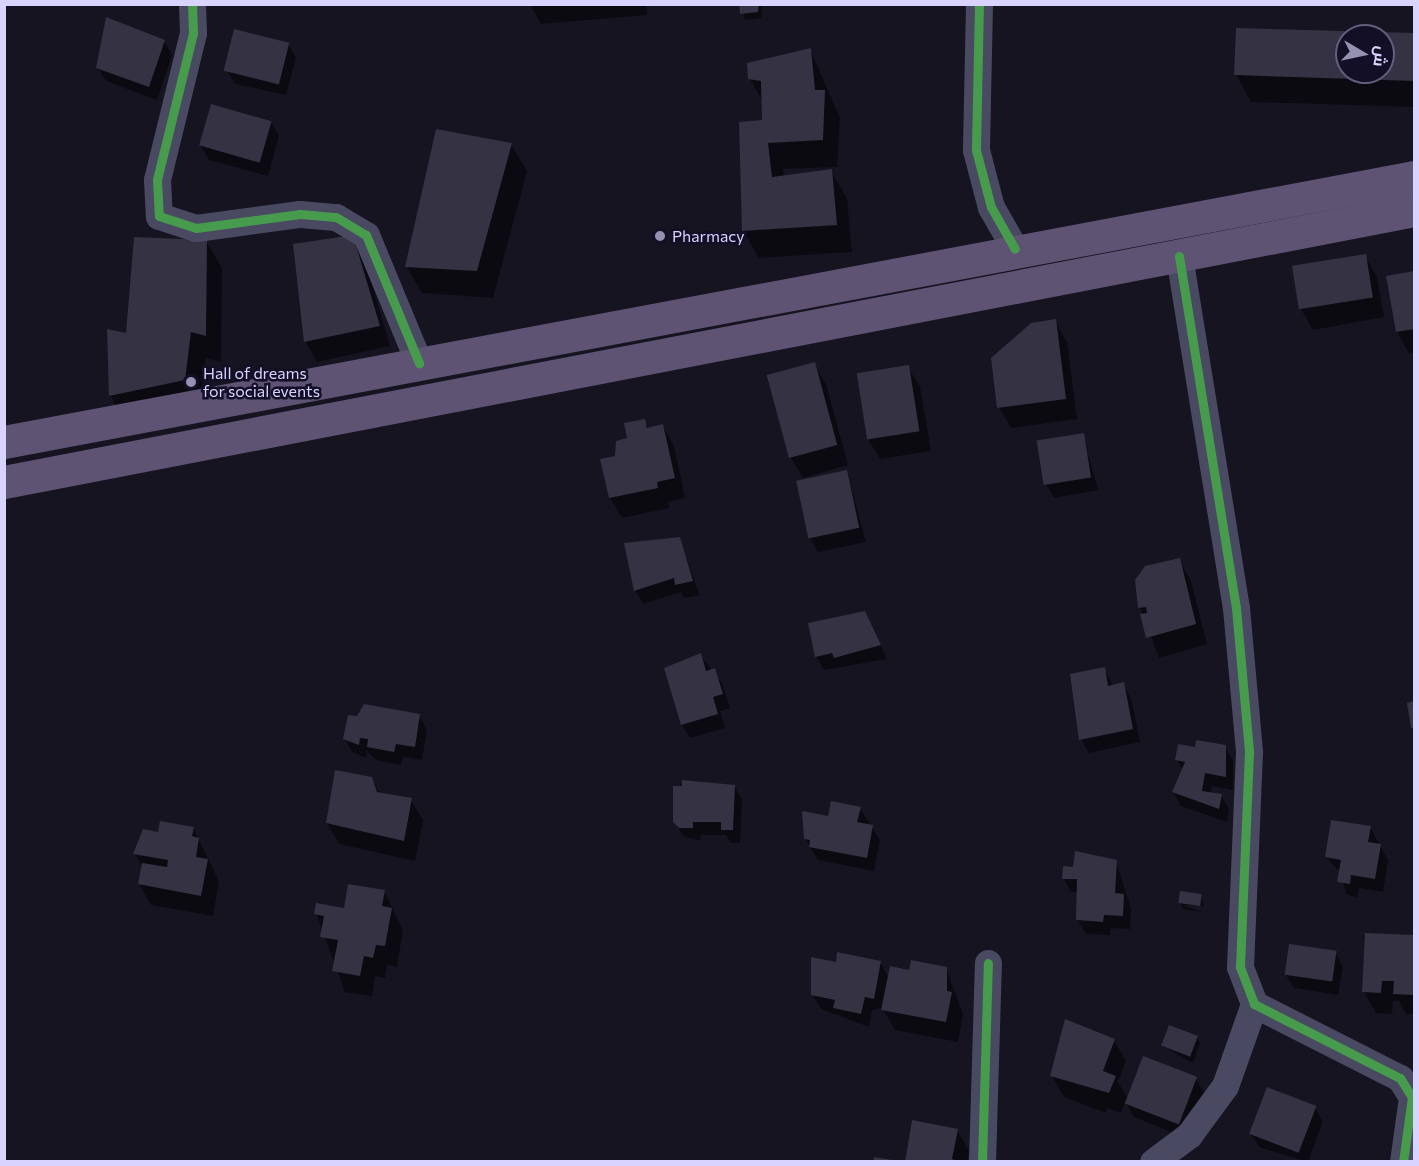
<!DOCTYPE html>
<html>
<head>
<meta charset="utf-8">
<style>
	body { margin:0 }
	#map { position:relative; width:1419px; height:1166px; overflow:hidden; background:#161421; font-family:Commissioner,Cairo,sans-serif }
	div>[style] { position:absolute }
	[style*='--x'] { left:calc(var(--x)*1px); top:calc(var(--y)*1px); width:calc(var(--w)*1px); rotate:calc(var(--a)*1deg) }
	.shadow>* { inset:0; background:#0007 }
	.building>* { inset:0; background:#343243; transform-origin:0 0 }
	.street>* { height:27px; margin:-13.5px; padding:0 13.5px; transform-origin:13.5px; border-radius:13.5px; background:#4a4962 }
	.primary>* { height:33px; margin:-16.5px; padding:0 16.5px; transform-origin:16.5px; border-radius:16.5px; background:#5e5373 }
	.cycleway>* { height:9px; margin:-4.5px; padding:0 4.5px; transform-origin:4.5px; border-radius:4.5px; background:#469c4c }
	.dots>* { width:16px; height:16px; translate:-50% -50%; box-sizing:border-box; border:3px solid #130f26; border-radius:50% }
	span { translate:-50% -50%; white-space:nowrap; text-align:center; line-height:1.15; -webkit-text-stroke:5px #130f26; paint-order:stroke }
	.poi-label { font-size:16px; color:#d9d4ff }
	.left { translate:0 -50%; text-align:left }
	.frame { position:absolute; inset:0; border:6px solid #d9d4ff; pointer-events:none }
	.north { position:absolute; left:1335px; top:24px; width:60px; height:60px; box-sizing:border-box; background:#130f26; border:2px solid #625e7d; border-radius:50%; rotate:99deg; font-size:16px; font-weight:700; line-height:24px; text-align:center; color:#d9d4ff }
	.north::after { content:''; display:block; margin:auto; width:21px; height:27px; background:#9591b1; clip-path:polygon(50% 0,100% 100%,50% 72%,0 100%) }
</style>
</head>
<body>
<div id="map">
	<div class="shadow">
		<i style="clip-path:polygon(530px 4px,647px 4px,647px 15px,541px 24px)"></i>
		<i style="clip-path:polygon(741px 4px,762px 4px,761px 18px,745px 20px)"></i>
		<i style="clip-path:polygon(evenodd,1237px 30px,1414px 34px,1414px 107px,1251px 102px,1236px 75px,1237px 30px,1347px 36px,1383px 36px,1383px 72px,1347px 72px,1347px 36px)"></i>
		<i style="clip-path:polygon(164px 41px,172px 55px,157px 100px,106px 81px,98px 68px)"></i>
		<i style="clip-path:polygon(288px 44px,296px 58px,286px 95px,235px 84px,227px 70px)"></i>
		<i style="clip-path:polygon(810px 49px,840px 118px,837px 167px,783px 169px,784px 177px,831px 171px,847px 198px,852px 252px,759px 258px,743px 231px,764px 122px,763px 102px,750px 79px)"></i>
		<i style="clip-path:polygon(271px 122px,279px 136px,268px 176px,209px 160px,201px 146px)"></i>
		<i style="clip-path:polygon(511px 144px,527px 171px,493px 298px,422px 293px,406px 266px)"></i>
		<i style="clip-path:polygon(352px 237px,364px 257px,390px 346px,317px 362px,305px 341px)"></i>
		<i style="clip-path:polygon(206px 241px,222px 268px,221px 362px,206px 358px,200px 407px,126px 422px,110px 395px,127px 335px)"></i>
		<i style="clip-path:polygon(1365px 256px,1377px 277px,1384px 317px,1313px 330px,1301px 309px)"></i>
		<i style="clip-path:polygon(1414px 272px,1414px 352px,1409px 353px,1397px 332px,1388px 277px)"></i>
		<i style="clip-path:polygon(1055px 321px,1067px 342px,1077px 419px,1011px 428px,999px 407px)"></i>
		<i style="clip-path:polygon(814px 364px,826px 384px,848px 465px,803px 478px,791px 458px)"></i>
		<i style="clip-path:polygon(908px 367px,920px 387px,931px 451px,880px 459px,868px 439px)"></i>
		<i style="clip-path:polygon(644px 421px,649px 429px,663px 426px,674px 446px,685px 498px,668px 502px,669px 508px,622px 518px,610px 498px,629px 440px)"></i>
		<i style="clip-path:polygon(1083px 435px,1098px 490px,1054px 498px,1046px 484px)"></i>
		<i style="clip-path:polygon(847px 472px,866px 542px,818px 552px,810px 538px)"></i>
		<i style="clip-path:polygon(679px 538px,700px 595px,684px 598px,681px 592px,643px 604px,635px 590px)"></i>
		<i style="clip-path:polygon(1179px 560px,1191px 581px,1207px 644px,1159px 658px,1140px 607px)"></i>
		<i style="clip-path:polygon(865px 613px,887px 659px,824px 670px,816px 656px)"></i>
		<i style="clip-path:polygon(700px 655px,722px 683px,730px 708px,720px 711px,725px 728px,690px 738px,682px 725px)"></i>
		<i style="clip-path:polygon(1104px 669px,1113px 686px,1123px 684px,1131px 698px,1140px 742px,1089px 753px,1081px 739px)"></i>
		<i style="clip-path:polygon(419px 716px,427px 729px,422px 760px,403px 757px,401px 765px,376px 760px,367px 751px,366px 758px,352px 752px,344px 738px)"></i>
		<i style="clip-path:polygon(1225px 747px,1233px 760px,1233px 790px,1212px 786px,1211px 794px,1221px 796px,1229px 809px,1227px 822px,1181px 806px,1173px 792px,1183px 770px,1177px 760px,1196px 749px)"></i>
		<i style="clip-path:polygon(371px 778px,380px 794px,411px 800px,423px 820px,415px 861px,339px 844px,327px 823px)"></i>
		<i style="clip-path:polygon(699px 781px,703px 787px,734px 786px,742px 800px,740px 843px,731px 843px,726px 835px,701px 835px,700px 841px,683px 836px,675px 822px,674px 787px)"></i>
		<i style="clip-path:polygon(860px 808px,880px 840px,874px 871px,818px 860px,805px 839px,803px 813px,830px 818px)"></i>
		<i style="clip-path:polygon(1370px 827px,1388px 860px,1383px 892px,1359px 888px,1357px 897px,1347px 895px,1340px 872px,1326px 857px)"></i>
		<i style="clip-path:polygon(193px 828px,219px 881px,213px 916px,151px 905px,139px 884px,142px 867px,135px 853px,159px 834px)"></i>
		<i style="clip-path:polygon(1116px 861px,1131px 909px,1130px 929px,1111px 928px,1110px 935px,1086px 934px,1078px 920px,1078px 892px,1071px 892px,1063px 878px)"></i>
		<i style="clip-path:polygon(384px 891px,403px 930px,397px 967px,387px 965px,385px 978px,375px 976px,372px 996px,345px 992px,316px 913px,345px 910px)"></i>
		<i style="clip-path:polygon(1201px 896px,1204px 906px,1182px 905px,1203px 912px,1183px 909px,1180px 903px)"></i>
		<i style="clip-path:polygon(1366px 934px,1414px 936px,1414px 1014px,1406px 1014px,1399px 1001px,1393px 1001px,1392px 1014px,1376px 1013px,1364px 992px)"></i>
		<i style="clip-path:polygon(1335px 952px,1343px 966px,1338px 995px,1294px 988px,1286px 975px)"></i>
		<i style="clip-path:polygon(880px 962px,889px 978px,946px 968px,963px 1014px,958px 1042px,895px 1030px,882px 1008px,872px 1010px,869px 1027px,821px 1009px,813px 995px,837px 964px)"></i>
		<i style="clip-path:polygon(1197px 1037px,1200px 1043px,1193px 1063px,1163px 1046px)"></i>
		<i style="clip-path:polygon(1114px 1040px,1126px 1061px,1118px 1082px,1128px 1099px,1196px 1079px,1204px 1092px,1186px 1138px,1134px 1117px,1125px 1102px,1121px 1113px,1107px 1108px,1106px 1113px,1064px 1097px,1052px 1076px)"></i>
		<i style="clip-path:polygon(1268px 1089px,1315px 1108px,1323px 1121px,1308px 1162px,1259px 1147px,1251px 1134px)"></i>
		<i style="clip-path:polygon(957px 1130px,969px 1151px,967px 1162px,906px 1162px)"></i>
	</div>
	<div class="building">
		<i style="clip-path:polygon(739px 4px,759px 4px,758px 12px,740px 14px)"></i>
		<i style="clip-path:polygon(106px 17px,165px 40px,149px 87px,96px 68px)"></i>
		<i style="clip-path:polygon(evenodd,1236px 28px,1414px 33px,1414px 81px,1234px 75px,1236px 28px,1347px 36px,1383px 36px,1383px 72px,1347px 72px,1347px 36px)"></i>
		<i style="left:234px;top:29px;width:57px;height:43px;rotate:14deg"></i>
		<i style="clip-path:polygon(811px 48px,815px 90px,825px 90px,823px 140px,768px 143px,772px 177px,832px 169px,837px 225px,742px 231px,739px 122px,762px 120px,761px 81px,748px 79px,747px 63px)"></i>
		<i style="left:211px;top:104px;width:63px;height:43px;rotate:16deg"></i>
		<i style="clip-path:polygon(436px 129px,512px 143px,477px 271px,405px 267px)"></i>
		<i style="clip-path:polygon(353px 235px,380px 326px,304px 342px,293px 244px)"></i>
		<i style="clip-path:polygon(134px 237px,207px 240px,206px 336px,191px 332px,185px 380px,109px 396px,107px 329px,126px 333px)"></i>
		<i style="left:1366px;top:254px;width:44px;height:75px;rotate:81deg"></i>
		<i style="clip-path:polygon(1414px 271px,1414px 329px,1396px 332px,1386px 276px)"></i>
		<i style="clip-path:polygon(1056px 319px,1066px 399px,997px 408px,991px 358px,1031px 323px)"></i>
		<i style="left:815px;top:362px;width:86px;height:50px;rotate:75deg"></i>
		<i style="left:909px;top:365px;width:67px;height:53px;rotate:81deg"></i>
		<i style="clip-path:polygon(645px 419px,647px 428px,663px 424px,675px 478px,657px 482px,658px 488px,609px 498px,600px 459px,615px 456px,616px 441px,627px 438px,624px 423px)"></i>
		<i style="left:1084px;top:433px;width:45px;height:48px;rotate:81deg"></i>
		<i style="left:847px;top:470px;width:59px;height:52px;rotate:78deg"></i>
		<i style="clip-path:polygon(680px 537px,693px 581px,675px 585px,674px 578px,634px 591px,624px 543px)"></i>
		<i style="clip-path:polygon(1180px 558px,1196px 624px,1146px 638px,1140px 614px,1147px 613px,1146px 607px,1138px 608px,1135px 580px,1145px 566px)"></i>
		<i style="clip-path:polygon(865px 611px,881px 645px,834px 658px,832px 653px,815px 657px,808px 623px)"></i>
		<i style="clip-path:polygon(701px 653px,706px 671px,715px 668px,723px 694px,713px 697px,718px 714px,681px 725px,664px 668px)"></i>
		<i style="clip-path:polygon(1105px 667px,1108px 686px,1124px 682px,1133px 729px,1079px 740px,1070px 674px)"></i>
		<i style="clip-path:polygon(1414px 701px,1414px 728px,1411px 728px,1407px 703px)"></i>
		<i style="clip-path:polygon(364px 704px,420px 714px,415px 747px,396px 744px,394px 752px,367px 747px,368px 739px,360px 738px,359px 745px,343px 739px,348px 715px,357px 716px)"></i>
		<i style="clip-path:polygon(1196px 740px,1226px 745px,1226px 777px,1205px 773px,1202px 791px,1222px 794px,1219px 809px,1172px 792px,1185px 762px,1175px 760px,1178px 744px,1195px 747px)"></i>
		<i style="clip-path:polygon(335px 770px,372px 777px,377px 792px,412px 798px,404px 841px,326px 823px)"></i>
		<i style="clip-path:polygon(682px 780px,735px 785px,733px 830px,721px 830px,721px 822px,693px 822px,693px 828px,679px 828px,673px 822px,673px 786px,682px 786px)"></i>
		<i style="clip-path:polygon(831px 801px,861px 807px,857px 822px,873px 825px,867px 858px,809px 847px,810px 840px,804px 839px,802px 811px,828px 816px)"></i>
		<i style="clip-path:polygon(1331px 820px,1371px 826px,1368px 842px,1381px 844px,1375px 879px,1351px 875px,1350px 884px,1337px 882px,1341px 860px,1325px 857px)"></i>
		<i style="clip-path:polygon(160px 821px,194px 827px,192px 836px,199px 838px,196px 857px,208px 859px,201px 896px,138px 884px,142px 863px,167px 867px,168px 860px,133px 854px,143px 829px,158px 832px)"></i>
		<i style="clip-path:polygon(1075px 851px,1117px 860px,1115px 893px,1124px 894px,1123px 916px,1104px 915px,1103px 922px,1076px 920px,1077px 879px,1062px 879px,1063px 866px,1073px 867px)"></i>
		<i style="clip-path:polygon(348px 884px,385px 890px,382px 906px,392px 908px,385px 946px,376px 945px,373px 958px,364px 956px,360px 976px,332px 971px,338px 940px,320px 937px,324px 916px,314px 914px,316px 903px,344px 908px)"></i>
		<i style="left:1180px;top:891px;width:22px;height:12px;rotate:8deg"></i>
		<i style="clip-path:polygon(1365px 933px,1414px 935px,1414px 995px,1393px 994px,1394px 981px,1382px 981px,1381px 993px,1362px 992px)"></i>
		<i style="left:1289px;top:944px;width:48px;height:31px;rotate:8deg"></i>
		<i style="clip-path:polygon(837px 952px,881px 961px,874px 999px,865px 997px,861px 1014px,833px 1008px,835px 1000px,811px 995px,811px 957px,836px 962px)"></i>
		<i style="clip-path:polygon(911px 960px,947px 967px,947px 991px,952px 992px,946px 1022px,881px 1010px,890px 966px,909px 970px)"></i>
		<i style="clip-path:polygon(1065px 1019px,1115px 1039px,1103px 1071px,1116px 1076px,1109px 1093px,1050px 1076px)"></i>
		<i style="left:1169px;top:1025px;width:31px;height:22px;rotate:21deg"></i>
		<i style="left:1143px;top:1056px;width:58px;height:51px;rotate:21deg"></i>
		<i style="left:1267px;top:1087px;width:53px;height:50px;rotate:21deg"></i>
		<i style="clip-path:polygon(912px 1120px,958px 1129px,952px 1159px,960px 1162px,905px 1162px)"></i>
		<i style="clip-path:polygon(874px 1157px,892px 1160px,892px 1162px,873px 1162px)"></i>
	</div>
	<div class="street">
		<i style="--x:192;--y:4;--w:29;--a:88"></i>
		<i style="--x:193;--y:33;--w:151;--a:103.8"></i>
		<i style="--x:157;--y:180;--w:36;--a:87"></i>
		<i style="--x:159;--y:216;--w:39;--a:18"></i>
		<i style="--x:196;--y:228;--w:105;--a:-7.7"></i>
		<i style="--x:300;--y:214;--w:36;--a:5"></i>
		<i style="--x:336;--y:217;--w:35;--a:31"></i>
		<i style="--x:366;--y:235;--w:139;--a:67.5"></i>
		<i style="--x:979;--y:4;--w:146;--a:91.2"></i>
		<i style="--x:976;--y:150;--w:59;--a:75.3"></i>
		<i style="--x:991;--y:207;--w:48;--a:60.3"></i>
		<i style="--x:1179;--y:256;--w:357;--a:80.8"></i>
		<i style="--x:1236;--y:608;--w:145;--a:84.8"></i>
		<i style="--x:1249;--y:752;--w:215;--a:92.4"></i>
		<i style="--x:1240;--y:967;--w:40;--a:69"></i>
		<i style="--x:1254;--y:1004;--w:164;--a:26.9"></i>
		<i style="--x:1400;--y:1078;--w:22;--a:58"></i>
		<i style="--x:1412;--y:1097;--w:66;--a:97.9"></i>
		<i style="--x:982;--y:1162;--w:199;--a:-88.3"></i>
		<i style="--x:1153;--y:1162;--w:45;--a:-36.9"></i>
		<i style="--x:1189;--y:1135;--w:61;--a:-53.7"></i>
		<i style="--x:1225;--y:1086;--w:87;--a:-70.5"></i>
	</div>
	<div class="primary">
		<i style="--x:4;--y:442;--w:1435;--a:-10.64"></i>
		<i style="--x:4;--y:482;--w:1436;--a:-10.92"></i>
	</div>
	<div class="cycleway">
		<i style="--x:192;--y:4;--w:29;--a:88"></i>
		<i style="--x:193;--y:33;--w:151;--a:103.8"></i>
		<i style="--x:157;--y:180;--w:36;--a:87"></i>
		<i style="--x:159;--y:216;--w:39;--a:18"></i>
		<i style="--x:196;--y:228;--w:105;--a:-7.7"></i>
		<i style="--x:300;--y:214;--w:36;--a:5"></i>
		<i style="--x:336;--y:217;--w:35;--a:31"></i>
		<i style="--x:366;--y:235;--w:139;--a:67.5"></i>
		<i style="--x:979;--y:4;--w:146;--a:91.2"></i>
		<i style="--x:976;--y:150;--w:59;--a:75.3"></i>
		<i style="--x:991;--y:207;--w:48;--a:60.3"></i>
		<i style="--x:1179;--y:256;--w:357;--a:80.8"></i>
		<i style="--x:1236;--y:608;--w:145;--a:84.8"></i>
		<i style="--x:1249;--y:752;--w:215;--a:92.4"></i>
		<i style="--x:1240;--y:967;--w:40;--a:69"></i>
		<i style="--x:1254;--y:1004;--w:164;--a:26.9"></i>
		<i style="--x:1400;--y:1078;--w:22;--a:58"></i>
		<i style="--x:1412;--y:1097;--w:66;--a:97.9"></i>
		<i style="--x:982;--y:1162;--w:199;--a:-88.3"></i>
	</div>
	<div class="dots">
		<i style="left:660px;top:236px;background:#9591b1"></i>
		<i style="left:191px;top:382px;background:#9591b1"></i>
	</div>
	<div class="poi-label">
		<span class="left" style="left:672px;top:236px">Pharmacy</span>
		<span class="left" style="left:203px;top:382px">Hall of dreams<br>for social events</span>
	</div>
	<div class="frame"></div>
	<div class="north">ش</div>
</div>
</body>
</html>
